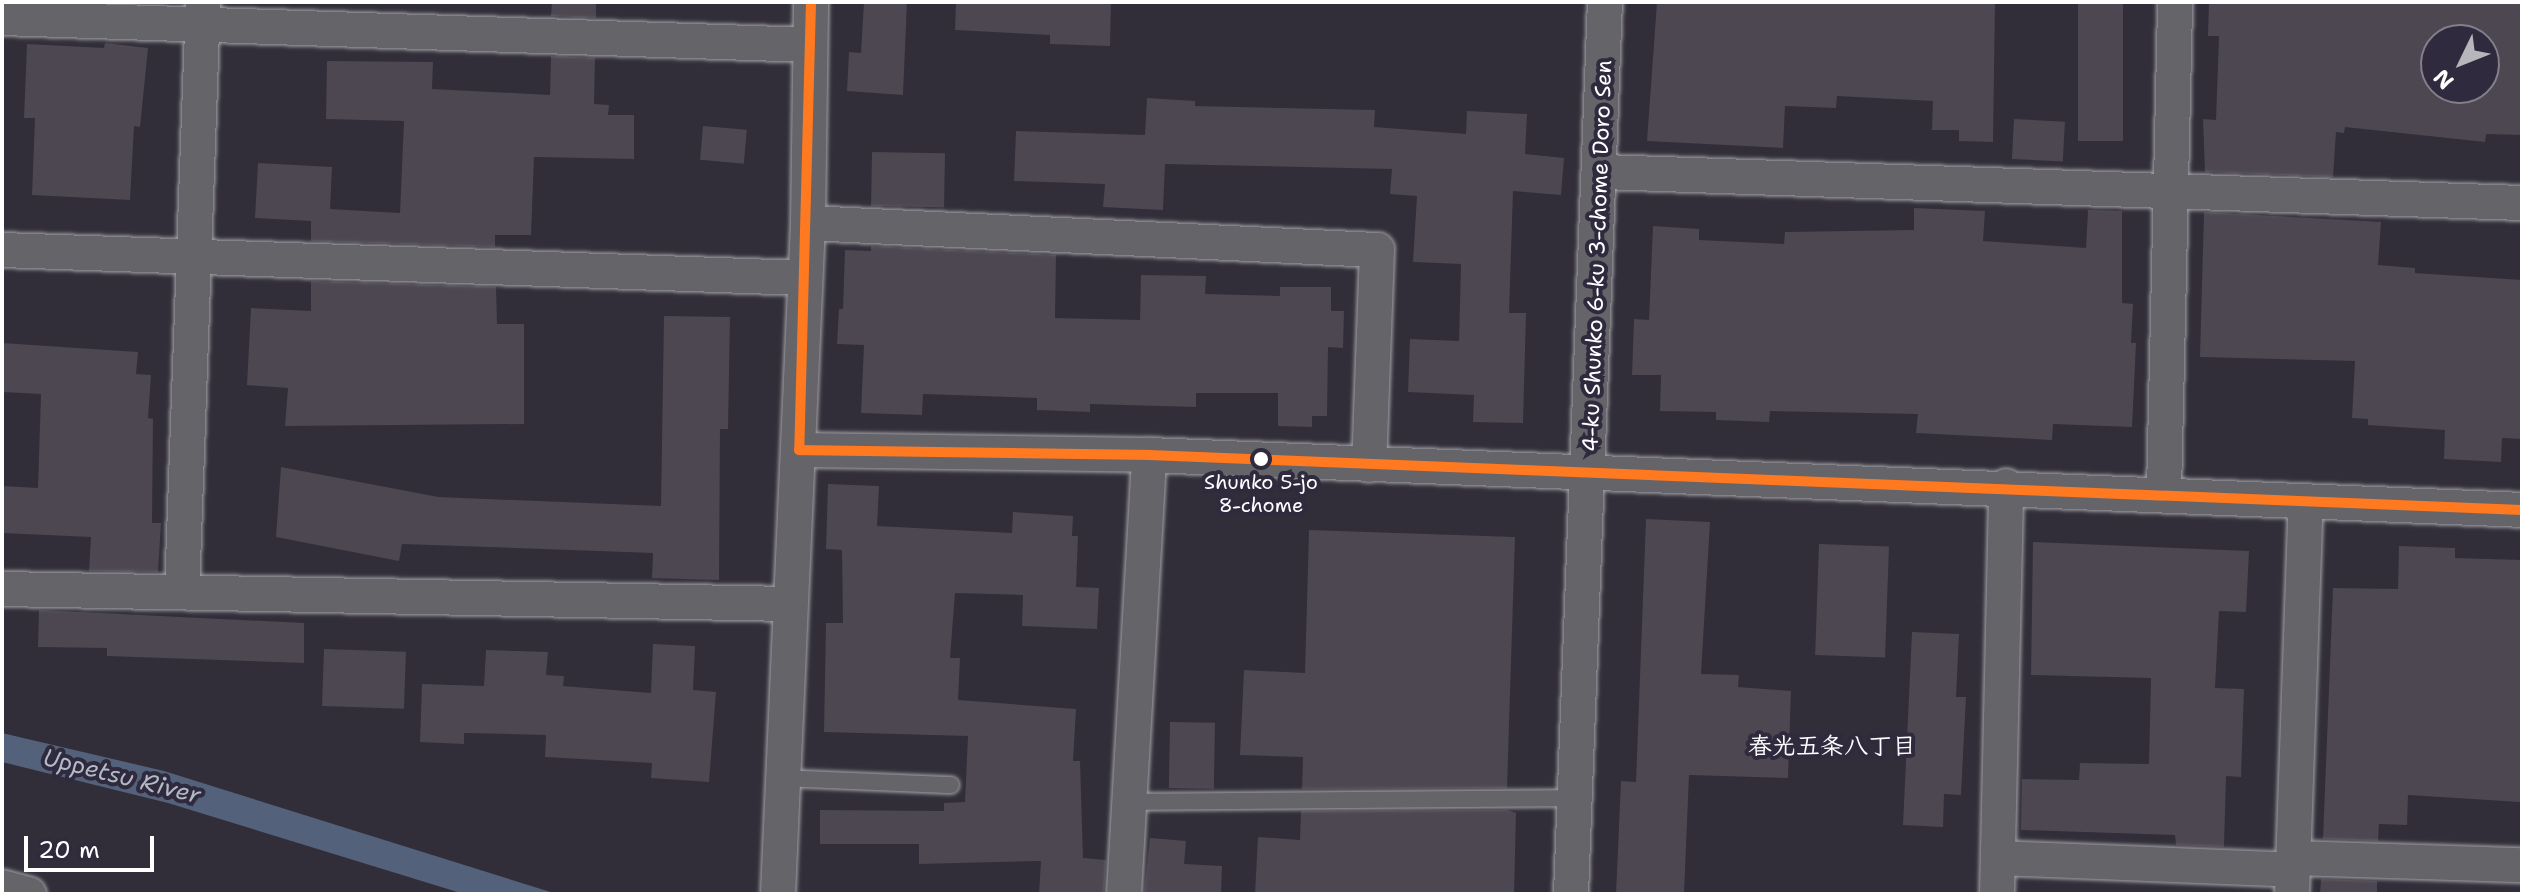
<!DOCTYPE html>
<html>
<head>
<meta charset="utf-8">
<style>
	body { margin:0 }
	#map { position:relative; width:2524px; height:896px; overflow:hidden; background:#312e39; font-family:"Shantell Sans","Klee One",sans-serif }
	div>[style] { position:absolute }
	[style*='--x'] { left:calc(var(--x)*1px); top:calc(var(--y)*1px); width:calc(var(--w)*1px); rotate:calc(var(--a)*1deg) }
	.water>* { inset:0; background:#53617b }
	.building>* { inset:0; background:#4c4750; transform-origin:0 0 }
	.roads { filter:drop-shadow(0 0 2px #a2a1a6) drop-shadow(0 0 2px #a2a1a6) }
	.service>* { height:16px; margin:-8px; padding:0 8px; transform-origin:8px; border-radius:8px; background:#656469 }
	.minor>* { height:34px; margin:-17px; padding:0 17px; transform-origin:17px; border-radius:17px; background:#656469 }
	.bus-1>* { height:10px; margin:-5px; padding:0 5px; transform-origin:5px; border-radius:5px; background:#ff7920 }
	.dots>* { width:22px; height:22px; translate:-50% -50%; box-sizing:border-box; border:4px solid #2f2a3d; border-radius:50% }
	span { translate:-50% -50%; white-space:nowrap; text-align:center; line-height:1.15; -webkit-text-stroke:8px #2f2a3d; paint-order:stroke }
	.bus-label { font-size:20px; color:#fff }
	.street-label { font-size:22px; color:#fff }
	.neighbourhood-label { font-size:24px; color:#fff; font-weight:700 }
	.water-label { font-size:24px; color:#b3bac6; font-style:italic }
	.frame { position:absolute; inset:0; border:4px solid #fff; pointer-events:none }
	.north { position:absolute; left:2420px; top:24px; width:80px; height:80px; box-sizing:border-box; background:#2f2a3d; border:2px solid #827f8b; border-radius:50%; rotate:227deg; font-size:22px; font-weight:700; line-height:32px; text-align:center; color:#fff }
	.north::after { content:''; display:block; margin:auto; width:28px; height:36px; background:#b7b6ba; clip-path:polygon(50% 0,100% 100%,50% 72%,0 100%) }
	.scale { position:absolute; left:24px; top:836px; width:130px; height:36px; box-sizing:border-box; border:4px solid #fff; border-top:0; padding-left:10px; font-size:24px; line-height:28px; white-space:nowrap; color:#fff; -webkit-text-stroke:6px #2f2a3d; paint-order:stroke }
</style>
</head>
<body>
<div id="map">
	<div class="water">
		<i style="clip-path:polygon(2px 733px,164px 771px,557px 894px,464px 894px,168px 803px,2px 762px)"></i>
	</div>
	<div class="building">
		<i style="clip-path:polygon(552px 2px,596px 2px,596px 18px,551px 16px)"></i>
		<i style="clip-path:polygon(864px 2px,907px 2px,903px 95px,847px 91px,849px 52px,861px 53px)"></i>
		<i style="clip-path:polygon(956px 2px,1111px 2px,1110px 46px,1050px 44px,1050px 35px,955px 30px)"></i>
		<i style="clip-path:polygon(1657px 2px,1995px 2px,1993px 142px,1959px 141px,1959px 130px,1932px 130px,1933px 101px,1837px 96px,1836px 108px,1785px 106px,1783px 148px,1647px 141px)"></i>
		<i style="left:2078px;top:2px;width:45px;height:139px"></i>
		<i style="clip-path:polygon(evenodd,2209px 2px,2522px 2px,2522px 135px,2486px 134px,2485px 142px,2345px 127px,2344px 133px,2336px 132px,2333px 177px,2205px 172px,2203px 119px,2216px 120px,2219px 36px,2208px 36px,2209px 2px,2436px 40px,2484px 40px,2484px 88px,2436px 88px,2436px 40px)"></i>
		<i style="clip-path:polygon(105px 43px,148px 48px,140px 127px,134px 126px,130px 200px,32px 195px,35px 118px,24px 118px,27px 44px,104px 48px)"></i>
		<i style="clip-path:polygon(551px 56px,595px 58px,594px 104px,609px 105px,608px 115px,634px 115px,634px 159px,534px 157px,531px 235px,495px 235px,495px 247px,311px 241px,311px 221px,255px 218px,258px 163px,332px 167px,330px 209px,400px 213px,404px 121px,326px 119px,327px 61px,433px 62px,432px 89px,550px 95px)"></i>
		<i style="clip-path:polygon(1147px 98px,1195px 101px,1195px 106px,1375px 110px,1374px 127px,1466px 134px,1467px 111px,1527px 114px,1525px 154px,1564px 158px,1561px 195px,1513px 191px,1509px 313px,1526px 313px,1523px 423px,1473px 422px,1474px 395px,1408px 392px,1410px 339px,1459px 341px,1461px 264px,1413px 262px,1417px 196px,1390px 194px,1392px 169px,1165px 164px,1163px 210px,1103px 207px,1105px 184px,1014px 181px,1016px 131px,1145px 135px)"></i>
		<i style="left:2014px;top:119px;width:51px;height:40px;rotate:3deg"></i>
		<i style="left:703px;top:126px;width:44px;height:34px;rotate:5deg"></i>
		<i style="left:872px;top:152px;width:73px;height:54px;rotate:1deg"></i>
		<i style="clip-path:polygon(1914px 208px,1985px 211px,1983px 241px,2086px 248px,2088px 210px,2122px 211px,2122px 303px,2133px 304px,2131px 343px,2136px 343px,2132px 427px,2053px 424px,2052px 440px,1916px 433px,1918px 414px,1770px 411px,1769px 422px,1716px 420px,1716px 412px,1660px 411px,1661px 375px,1632px 375px,1634px 319px,1649px 320px,1653px 226px,1699px 229px,1699px 240px,1784px 244px,1785px 232px,1914px 230px)"></i>
		<i style="clip-path:polygon(2204px 212px,2381px 222px,2378px 265px,2415px 268px,2415px 273px,2522px 280px,2522px 439px,2502px 438px,2501px 462px,2444px 459px,2445px 430px,2368px 425px,2368px 419px,2352px 418px,2355px 361px,2200px 357px)"></i>
		<i style="clip-path:polygon(871px 246px,1056px 255px,1055px 318px,1140px 320px,1141px 275px,1206px 276px,1205px 294px,1280px 296px,1280px 287px,1331px 287px,1331px 311px,1344px 311px,1343px 348px,1328px 347px,1327px 416px,1312px 416px,1312px 427px,1278px 426px,1278px 393px,1196px 393px,1196px 407px,1090px 404px,1090px 412px,1037px 410px,1037px 398px,923px 394px,922px 415px,861px 413px,864px 345px,837px 344px,839px 309px,843px 309px,845px 250px,871px 251px)"></i>
		<i style="clip-path:polygon(311px 281px,496px 287px,497px 324px,524px 324px,524px 424px,285px 426px,288px 388px,247px 385px,251px 308px,311px 311px)"></i>
		<i style="clip-path:polygon(664px 316px,730px 317px,728px 429px,720px 429px,719px 580px,652px 578px,653px 553px,402px 544px,399px 561px,276px 537px,281px 467px,438px 497px,661px 506px)"></i>
		<i style="clip-path:polygon(2px 343px,138px 352px,136px 374px,151px 375px,148px 418px,153px 419px,152px 523px,161px 523px,158px 572px,89px 571px,91px 537px,2px 533px,2px 486px,38px 488px,41px 394px,2px 392px)"></i>
		<i style="clip-path:polygon(828px 484px,879px 486px,877px 526px,1012px 533px,1013px 512px,1073px 516px,1072px 536px,1078px 536px,1076px 587px,1099px 588px,1097px 629px,1022px 626px,1023px 595px,955px 593px,950px 658px,960px 658px,958px 700px,1076px 709px,1073px 761px,1080px 761px,1083px 858px,1106px 860px,1104px 894px,1039px 894px,1041px 861px,919px 864px,919px 844px,820px 844px,820px 810px,944px 811px,944px 803px,965px 802px,968px 736px,824px 732px,826px 623px,843px 623px,842px 550px,826px 549px)"></i>
		<i style="clip-path:polygon(1646px 519px,1710px 522px,1701px 674px,1739px 675px,1738px 687px,1791px 691px,1788px 778px,1689px 775px,1684px 894px,1616px 894px,1621px 781px,1636px 782px)"></i>
		<i style="clip-path:polygon(1309px 530px,1515px 537px,1507px 788px,1302px 789px,1303px 757px,1240px 755px,1244px 670px,1305px 673px)"></i>
		<i style="clip-path:polygon(2033px 542px,2249px 551px,2246px 612px,2219px 611px,2215px 688px,2244px 689px,2241px 777px,2226px 776px,2224px 847px,2176px 845px,2175px 835px,2021px 830px,2022px 779px,2079px 780px,2080px 763px,2149px 764px,2151px 678px,2031px 675px)"></i>
		<i style="left:1819px;top:544px;width:70px;height:111px;rotate:2deg"></i>
		<i style="clip-path:polygon(2399px 546px,2455px 548px,2455px 558px,2522px 560px,2520px 802px,2408px 795px,2407px 825px,2379px 824px,2378px 841px,2323px 839px,2333px 588px,2398px 589px)"></i>
		<i style="clip-path:polygon(39px 610px,304px 623px,304px 663px,107px 656px,107px 648px,38px 647px)"></i>
		<i style="clip-path:polygon(1912px 632px,1959px 634px,1956px 697px,1966px 697px,1961px 795px,1944px 794px,1943px 827px,1903px 825px)"></i>
		<i style="clip-path:polygon(653px 644px,695px 646px,693px 690px,716px 692px,709px 782px,651px 778px,652px 763px,545px 757px,546px 735px,464px 733px,464px 744px,420px 742px,422px 684px,484px 686px,486px 650px,548px 652px,546px 675px,564px 676px,563px 686px,651px 693px)"></i>
		<i style="left:324px;top:649px;width:82px;height:57px;rotate:2deg"></i>
		<i style="left:1170px;top:722px;width:45px;height:66px;rotate:1deg"></i>
		<i style="clip-path:polygon(1507px 810px,1516px 813px,1514px 894px,1255px 894px,1258px 837px,1300px 840px,1301px 811px)"></i>
		<i style="clip-path:polygon(1150px 838px,1186px 841px,1184px 864px,1222px 866px,1221px 894px,1144px 894px)"></i>
		<i style="clip-path:polygon(2321px 879px,2377px 881px,2377px 894px,2320px 894px)"></i>
	</div>
	<div class="roads">
		<div class="service">
			<i style="--x:782;--y:778;--w:169;--a:2.4"></i>
			<i style="--x:1130;--y:802;--w:445;--a:-0.5"></i>
		</div>
		<div class="minor">
			<i style="--x:2;--y:18;--w:808;--a:1.91"></i>
			<i style="--x:1602;--y:172;--w:921;--a:1.93"></i>
			<i style="--x:808;--y:223;--w:570;--a:2.72"></i>
			<i style="--x:1377;--y:250;--w:215;--a:92.1"></i>
			<i style="--x:2;--y:250;--w:803;--a:2"></i>
			<i style="--x:799;--y:450;--w:350;--a:0.8"></i>
			<i style="--x:1149;--y:455;--w:1374;--a:2.29"></i>
			<i style="--x:2164;--y:492;--w:490;--a:-88.7"></i>
			<i style="--x:2;--y:589;--w:787;--a:1.09"></i>
			<i style="--x:182;--y:592;--w:590;--a:-87.96"></i>
			<i style="--x:1998;--y:858;--w:295;--a:2.3"></i>
			<i style="--x:2293;--y:858;--w:229;--a:1.8"></i>
			<i style="--x:2;--y:887;--w:28;--a:15"></i>
			<i style="--x:778;--y:894;--w:672;--a:-87.44"></i>
			<i style="--x:808;--y:223;--w:221;--a:-89.2"></i>
			<i style="--x:1124;--y:894;--w:440;--a:-86.7"></i>
			<i style="--x:1571;--y:894;--w:893;--a:-87.82"></i>
			<i style="--x:1997;--y:894;--w:408;--a:-88.7"></i>
			<i style="--x:2292;--y:894;--w:392;--a:-88"></i>
		</div>
	</div>
	<div class="bus-1">
		<i style="--x:811;--y:2;--w:448;--a:91.5"></i>
		<i style="--x:799;--y:450;--w:350;--a:0.8"></i>
		<i style="--x:1149;--y:455;--w:1374;--a:2.29"></i>
	</div>
	<div class="dots">
		<i style="left:1261px;top:459px;background:#fff"></i>
	</div>
	<div class="bus-label">
		<span style="left:1261px;top:494px">Shunko 5-jo<br>8-chome</span>
	</div>
	<div class="street-label">
		<span style="left:1597px;top:256px;rotate:-88deg">4-ku Shunko 6-ku 3-chome Doro Sen</span>
	</div>
	<div class="neighbourhood-label">
		<span style="left:1832px;top:747px">春光五条八丁目</span>
	</div>
	<div class="water-label">
		<span style="left:122px;top:777px;rotate:14deg">Uppetsu River</span>
	</div>
	<div class="frame"></div>
	<div class="north">N</div>
	<div class="scale">20 m</div>
</div>
</body>
</html>
